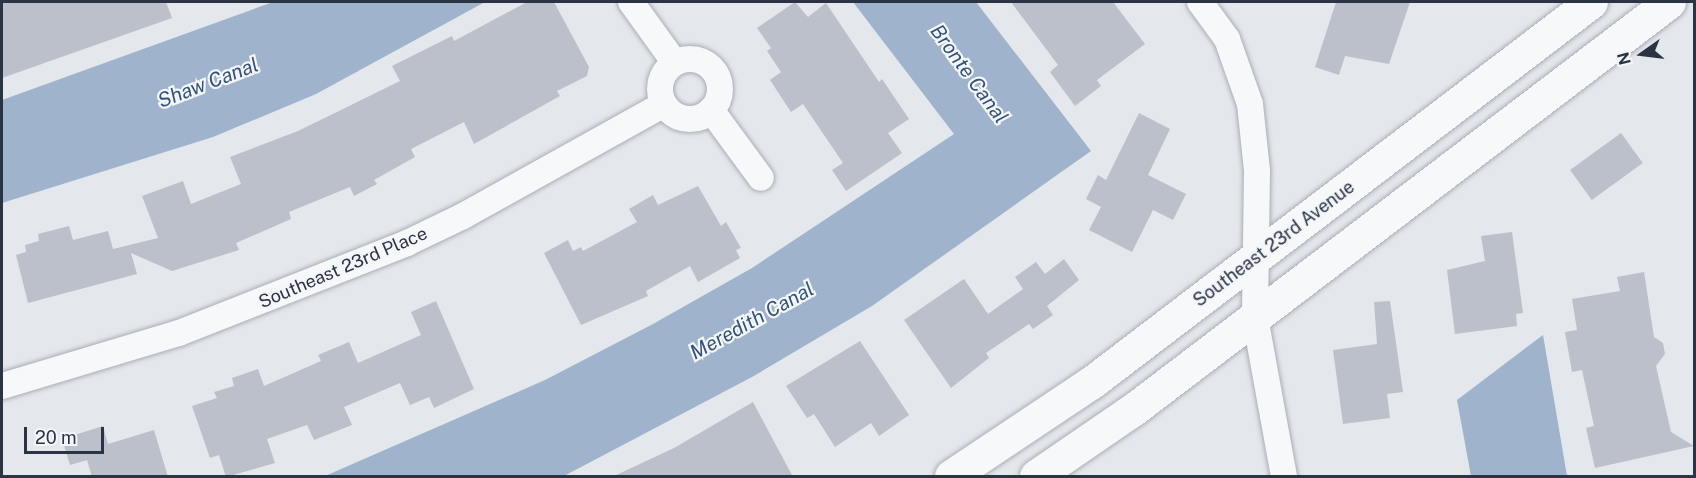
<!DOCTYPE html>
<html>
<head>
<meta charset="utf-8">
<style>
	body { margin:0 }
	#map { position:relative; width:1696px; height:478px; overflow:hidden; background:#e4e7ec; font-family:"Public Sans",sans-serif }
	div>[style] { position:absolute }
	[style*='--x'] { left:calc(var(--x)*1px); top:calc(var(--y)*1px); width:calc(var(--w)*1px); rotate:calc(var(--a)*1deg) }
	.water>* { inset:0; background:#9fb4cc }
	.building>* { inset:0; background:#bbc0ca; transform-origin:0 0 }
	.roads { filter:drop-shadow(0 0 2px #a9aeb7) drop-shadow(0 0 2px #a9aeb7) }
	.minor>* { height:26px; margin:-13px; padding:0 13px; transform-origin:13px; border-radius:13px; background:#f7f8fa }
	.minor>.ring { margin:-13px; padding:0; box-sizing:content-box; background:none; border:26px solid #f7f8fa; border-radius:50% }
	.tertiary>* { height:33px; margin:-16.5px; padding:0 16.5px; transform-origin:16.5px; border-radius:16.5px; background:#f7f8fa }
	span { translate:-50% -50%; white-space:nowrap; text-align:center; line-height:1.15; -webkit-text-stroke:4.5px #f4f6f9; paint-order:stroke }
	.street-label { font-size:18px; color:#2b3445 }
	.water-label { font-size:20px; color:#34527a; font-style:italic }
	.frame { position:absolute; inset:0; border:3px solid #2b3445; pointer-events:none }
	.north { position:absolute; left:1612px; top:24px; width:60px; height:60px; -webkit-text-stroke:4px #f4f6f9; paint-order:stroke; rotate:256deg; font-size:16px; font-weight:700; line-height:24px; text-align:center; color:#2b3445 }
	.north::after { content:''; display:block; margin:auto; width:21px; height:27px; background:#2b3445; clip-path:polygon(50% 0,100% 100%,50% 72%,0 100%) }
	.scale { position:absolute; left:24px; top:427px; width:80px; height:27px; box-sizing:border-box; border:3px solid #2b3445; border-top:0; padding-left:8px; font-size:18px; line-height:21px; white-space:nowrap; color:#2b3445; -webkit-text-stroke:4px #f4f6f9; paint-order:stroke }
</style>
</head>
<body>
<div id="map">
	<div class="water">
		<i style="clip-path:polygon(273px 2px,485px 2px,316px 94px,213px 137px,2px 203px,2px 100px)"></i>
		<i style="clip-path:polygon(853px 2px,976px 2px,1091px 151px,872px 306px,752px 377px,564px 476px,325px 476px,545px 380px,653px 324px,752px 268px,954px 134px)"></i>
		<i style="clip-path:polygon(1543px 335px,1567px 476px,1471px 476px,1457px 400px)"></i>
	</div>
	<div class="building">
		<i style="clip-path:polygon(2px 2px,166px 2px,172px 18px,2px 78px)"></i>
		<i style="clip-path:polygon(527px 2px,554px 2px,589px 67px,587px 76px,557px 91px,560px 96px,474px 144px,464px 122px,411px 149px,415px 157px,374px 180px,377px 184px,354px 196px,350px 187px,289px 212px,291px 219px,236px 243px,239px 250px,172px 271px,131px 253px,137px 274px,28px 303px,16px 255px,26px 252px,25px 245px,39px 241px,38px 234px,69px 226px,73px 240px,108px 231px,113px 249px,158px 238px,142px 196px,183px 181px,191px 204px,241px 184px,230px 157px,298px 131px,400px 81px,392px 66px,452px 36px,454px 41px)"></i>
		<i style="clip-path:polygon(795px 2px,808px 17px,826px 3px,879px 82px,882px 79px,909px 119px,888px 133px,902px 153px,846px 191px,832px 170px,843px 163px,803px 104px,791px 112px,770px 80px,781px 72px,767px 51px,771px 48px,757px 28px)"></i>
		<i style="clip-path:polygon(1011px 2px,1113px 2px,1145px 44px,1097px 80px,1101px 86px,1075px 106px,1050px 72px,1058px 65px)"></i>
		<i style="clip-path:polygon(1336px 2px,1410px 2px,1389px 64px,1345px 56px,1339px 75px,1315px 67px)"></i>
		<i style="clip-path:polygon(1139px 113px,1170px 129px,1148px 175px,1186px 194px,1173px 220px,1153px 210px,1132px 252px,1089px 230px,1101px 207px,1086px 199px,1098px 175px,1106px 180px)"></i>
		<i style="left:1621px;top:133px;width:37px;height:63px;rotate:54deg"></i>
		<i style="clip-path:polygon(698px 186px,721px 226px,726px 222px,741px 248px,736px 250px,740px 258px,698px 282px,690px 266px,646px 291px,648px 296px,581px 325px,544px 253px,568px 240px,573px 251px,581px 247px,583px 251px,637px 222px,629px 209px,653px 195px,658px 205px)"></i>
		<i style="clip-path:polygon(1512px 232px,1523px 313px,1516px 314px,1517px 326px,1455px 334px,1447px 270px,1485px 261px,1481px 236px)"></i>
		<i style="clip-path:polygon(1064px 259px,1079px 280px,1047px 306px,1053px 315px,1033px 329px,1029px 324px,986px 353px,989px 358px,951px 388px,904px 320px,964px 279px,988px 314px,1023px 289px,1015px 277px,1036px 262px,1045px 274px)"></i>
		<i style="clip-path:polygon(1644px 272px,1654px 337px,1663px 343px,1665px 354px,1656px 366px,1671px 432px,1694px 446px,1595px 468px,1586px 428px,1594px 426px,1582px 370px,1572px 372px,1565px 332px,1577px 330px,1572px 299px,1620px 291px,1617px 277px)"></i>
		<i style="clip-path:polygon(436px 301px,474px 389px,434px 408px,429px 397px,410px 405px,400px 383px,344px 407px,352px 425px,314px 440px,307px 425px,267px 439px,275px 463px,226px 477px,219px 455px,210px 458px,192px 406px,217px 398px,214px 392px,234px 386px,232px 378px,258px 369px,264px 386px,321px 361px,318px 355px,349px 342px,358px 363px,421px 335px,411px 312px)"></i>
		<i style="clip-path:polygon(1390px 301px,1403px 392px,1387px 394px,1390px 418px,1343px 424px,1333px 350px,1377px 344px,1374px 302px)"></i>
		<i style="clip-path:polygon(860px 341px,909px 415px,879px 436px,871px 423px,835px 447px,814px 414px,807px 418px,786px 386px)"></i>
		<i style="clip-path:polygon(753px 402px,793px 477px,612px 477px,674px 448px)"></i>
		<i style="clip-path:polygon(103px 426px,108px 444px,154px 430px,168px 477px,92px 477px,87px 460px,70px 465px,62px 439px)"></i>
	</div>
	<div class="roads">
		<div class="minor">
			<i style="--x:631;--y:2;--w:75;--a:54.2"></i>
			<i style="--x:1200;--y:2;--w:46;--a:53.9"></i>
			<i style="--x:1227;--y:39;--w:69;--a:70.5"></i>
			<i style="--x:1250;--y:104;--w:67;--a:84"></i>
			<i style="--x:1257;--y:171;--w:146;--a:90.8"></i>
			<i style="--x:1255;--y:317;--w:162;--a:79.7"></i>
			<i class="ring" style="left:660px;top:59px;width:34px;height:34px"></i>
			<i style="--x:711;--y:110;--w:84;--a:53.7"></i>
			<i style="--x:2;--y:386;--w:185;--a:-16.7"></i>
			<i style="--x:179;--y:333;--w:245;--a:-21.5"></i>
			<i style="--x:407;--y:243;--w:62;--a:-25.7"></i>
			<i style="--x:463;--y:216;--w:230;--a:-29.1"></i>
		</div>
		<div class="tertiary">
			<i style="--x:951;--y:476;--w:169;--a:-33.7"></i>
			<i style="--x:1092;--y:382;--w:627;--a:-37.29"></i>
			<i style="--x:1036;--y:476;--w:119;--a:-34.4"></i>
			<i style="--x:1134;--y:409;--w:672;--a:-37.26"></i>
		</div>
	</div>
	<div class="street-label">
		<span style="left:1274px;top:244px;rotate:-37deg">Southeast 23rd Avenue</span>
		<span style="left:343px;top:268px;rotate:-23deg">Southeast 23rd Place</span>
	</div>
	<div class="water-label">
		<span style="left:969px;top:74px;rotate:54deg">Bronte Canal</span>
		<span style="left:208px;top:83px;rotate:-21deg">Shaw Canal</span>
		<span style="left:752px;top:321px;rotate:-29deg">Meredith Canal</span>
	</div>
	<div class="frame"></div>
	<div class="north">N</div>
	<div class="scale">20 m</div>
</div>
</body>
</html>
